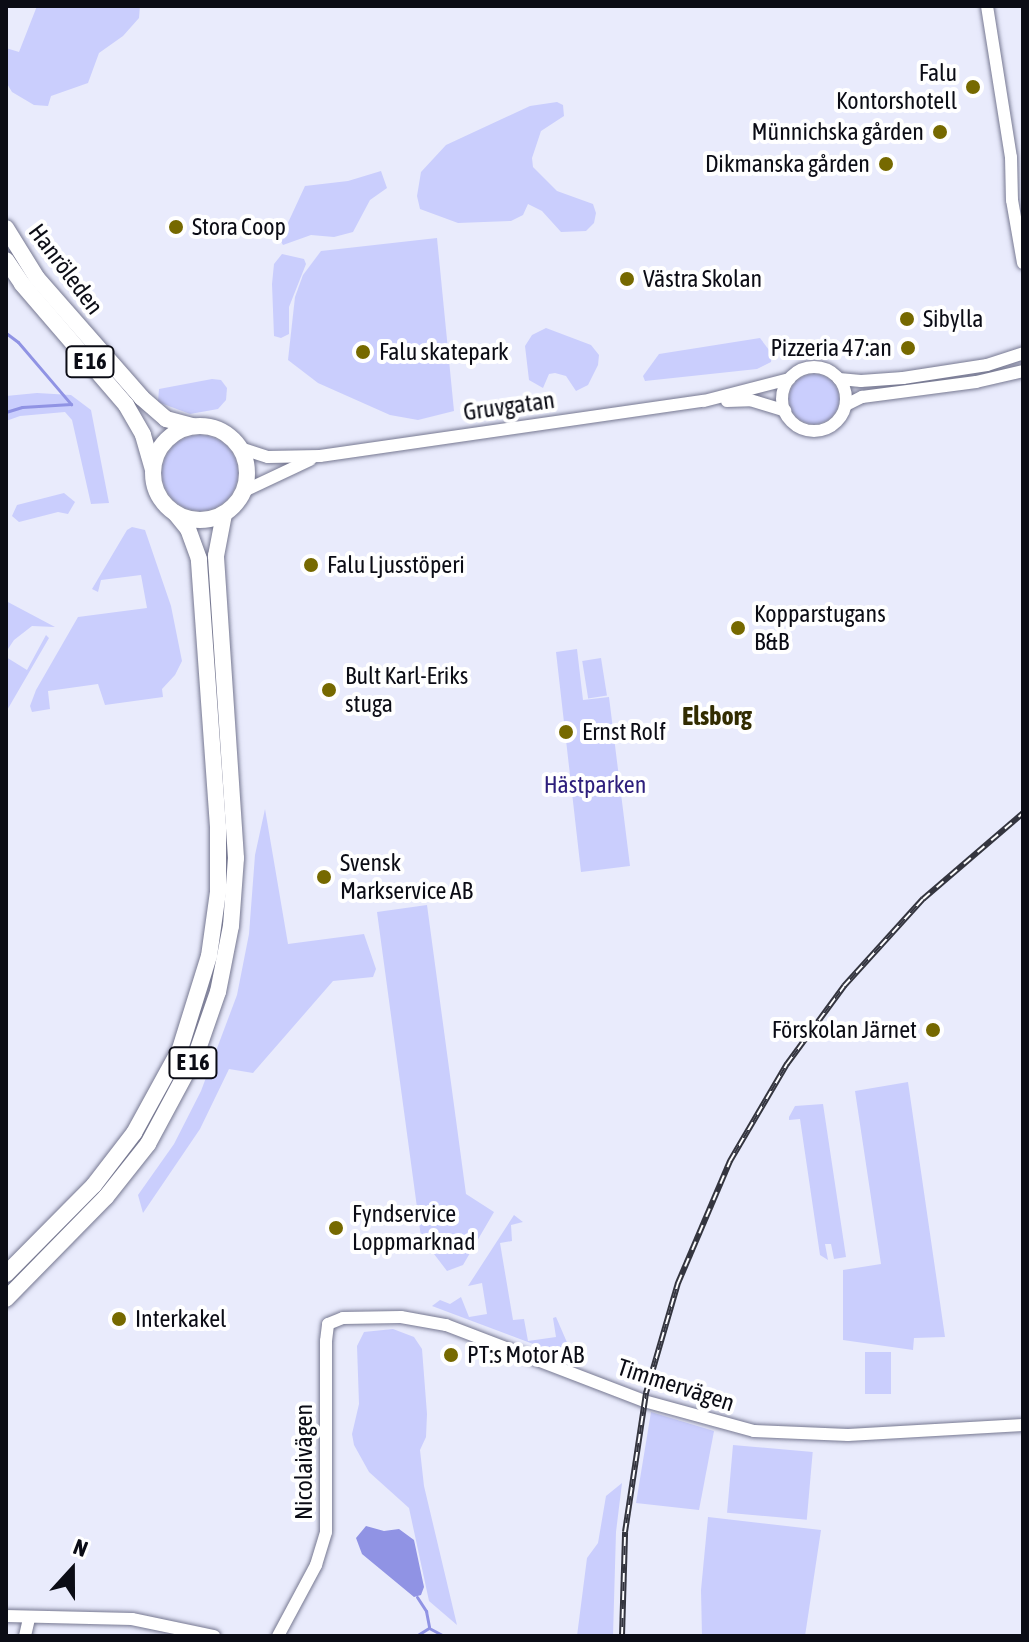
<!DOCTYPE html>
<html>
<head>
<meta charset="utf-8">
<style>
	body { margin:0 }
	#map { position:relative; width:1029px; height:1642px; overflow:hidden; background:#e9ebfc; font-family:"Asap Condensed",sans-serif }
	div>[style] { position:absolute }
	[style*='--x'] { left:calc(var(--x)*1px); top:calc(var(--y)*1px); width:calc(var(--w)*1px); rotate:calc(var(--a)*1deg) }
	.green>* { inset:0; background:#cacefd; transform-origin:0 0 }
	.round { border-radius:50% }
	.water>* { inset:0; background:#9093e4 }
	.stream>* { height:3px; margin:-1.5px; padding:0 1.5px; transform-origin:1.5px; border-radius:1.5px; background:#9093e4 }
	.roads { filter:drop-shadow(0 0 2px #767891) drop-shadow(0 0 2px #767891) }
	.secondary>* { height:12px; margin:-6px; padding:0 6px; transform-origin:6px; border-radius:6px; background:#fff }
	.secondary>.ring { margin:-6px; padding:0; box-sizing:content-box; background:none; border:12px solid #fff; border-radius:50% }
	.highway>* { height:16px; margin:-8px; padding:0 8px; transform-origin:8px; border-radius:8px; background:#fff }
	.highway>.ring { margin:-8px; padding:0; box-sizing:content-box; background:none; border:16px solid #fff; border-radius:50% }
	.rail>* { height:6px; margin-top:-3px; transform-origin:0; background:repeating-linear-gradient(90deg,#fff 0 9px,#34353f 0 18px); box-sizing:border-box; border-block:2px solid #34353f }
	.dots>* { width:22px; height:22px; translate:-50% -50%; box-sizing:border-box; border:4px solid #fff; border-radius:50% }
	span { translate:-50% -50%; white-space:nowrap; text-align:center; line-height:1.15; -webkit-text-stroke:8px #fff; paint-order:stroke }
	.shield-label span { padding:2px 6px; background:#fff; border:2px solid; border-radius:6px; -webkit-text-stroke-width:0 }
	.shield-label { font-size:22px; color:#0b0c15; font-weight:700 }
	.poi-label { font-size:24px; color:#0b0c15 }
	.right { translate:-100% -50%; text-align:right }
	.left { translate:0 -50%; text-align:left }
	.street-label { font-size:24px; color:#0b0c15 }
	.park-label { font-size:24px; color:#2d1e7c }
	.neighbourhood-label { font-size:26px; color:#322c01; font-weight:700 }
	.frame { position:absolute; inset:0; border:8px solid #0b0c15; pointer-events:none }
	.north { position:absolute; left:32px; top:1530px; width:80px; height:80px; -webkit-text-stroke:6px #fff; paint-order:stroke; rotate:21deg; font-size:22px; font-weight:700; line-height:32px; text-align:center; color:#0b0c15 }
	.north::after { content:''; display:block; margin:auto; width:28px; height:36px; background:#0b0c15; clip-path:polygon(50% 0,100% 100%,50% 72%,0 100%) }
</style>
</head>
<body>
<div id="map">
	<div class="green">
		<i style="clip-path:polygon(37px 6px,140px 6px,139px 18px,123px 36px,99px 53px,88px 83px,51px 96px,48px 106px,34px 105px,12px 92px,6px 82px,6px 48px,19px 52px)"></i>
		<i style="clip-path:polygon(557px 102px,563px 105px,564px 116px,541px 131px,532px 158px,533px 167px,557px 191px,593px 204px,596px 213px,594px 223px,586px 231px,561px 232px,542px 211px,528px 204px,523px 215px,511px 221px,458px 223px,420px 209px,417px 196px,421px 172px,446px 145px,530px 106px)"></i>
		<i style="clip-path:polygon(381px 171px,387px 188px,370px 200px,353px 232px,334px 237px,311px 235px,283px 245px,280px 240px,305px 186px,348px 181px)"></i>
		<i style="clip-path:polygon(437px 238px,454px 411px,418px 420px,390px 415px,318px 383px,288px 360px,295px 297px,303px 275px,321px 251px)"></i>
		<i style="clip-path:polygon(282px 254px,304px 259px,306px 264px,289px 307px,289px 334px,281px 338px,274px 336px,272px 284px,274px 264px)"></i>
		<i style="clip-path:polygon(546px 328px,591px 345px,599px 355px,598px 365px,588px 385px,576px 391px,566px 376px,555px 373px,549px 374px,543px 388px,529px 380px,525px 346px,532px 335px)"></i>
		<i style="clip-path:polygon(760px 338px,772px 354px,771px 362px,757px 369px,645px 381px,643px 376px,659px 354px)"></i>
		<i class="round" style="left:789px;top:374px;width:50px;height:50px"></i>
		<i style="clip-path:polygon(212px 379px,221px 380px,227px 388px,226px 400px,218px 409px,190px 414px,158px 402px,159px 389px)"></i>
		<i style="clip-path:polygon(37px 393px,71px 395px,91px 410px,109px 503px,91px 504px,72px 420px,65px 412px,20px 416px,6px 421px,6px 396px)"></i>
		<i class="round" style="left:162px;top:435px;width:76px;height:76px"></i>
		<i style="clip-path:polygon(64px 493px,75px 502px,68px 514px,58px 512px,19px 522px,12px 516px,17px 505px)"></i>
		<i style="clip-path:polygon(132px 527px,145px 530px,171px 606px,182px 661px,175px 675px,162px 689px,163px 697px,105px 705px,98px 684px,48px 691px,50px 709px,32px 712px,30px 706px,36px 690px,78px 617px,147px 608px,141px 575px,101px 580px,98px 592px,92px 589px,127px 530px)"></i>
		<i style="clip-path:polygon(6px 601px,55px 627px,32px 626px,14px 640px,6px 652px)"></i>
		<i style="clip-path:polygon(46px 635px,49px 638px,6px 712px,6px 657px,27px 670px)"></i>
		<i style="clip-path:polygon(577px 649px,583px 700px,609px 697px,630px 866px,581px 872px,556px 652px)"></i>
		<i style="left:601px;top:658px;width:38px;height:19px;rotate:81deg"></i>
		<i style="clip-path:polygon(265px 809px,288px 944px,364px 934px,376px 969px,373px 977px,333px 981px,253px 1073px,229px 1069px,200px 1129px,143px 1213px,138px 1195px,174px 1144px,201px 1091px,237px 995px,249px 934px,255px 855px)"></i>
		<i style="clip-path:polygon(427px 905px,466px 1194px,494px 1212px,463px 1265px,447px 1271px,421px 1237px,377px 912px)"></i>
		<i style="clip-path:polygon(908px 1082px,945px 1337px,914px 1338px,913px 1350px,843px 1340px,843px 1270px,881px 1264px,855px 1091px)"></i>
		<i style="clip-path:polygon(823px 1104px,846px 1257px,834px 1259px,831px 1244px,825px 1244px,828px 1260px,820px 1255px,800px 1119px,789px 1120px,789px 1117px,795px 1106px)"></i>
		<i style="clip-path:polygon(514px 1215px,523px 1222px,511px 1225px,512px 1241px,500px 1243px,513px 1320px,524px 1319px,528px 1341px,556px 1337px,553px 1318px,556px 1317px,569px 1347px,565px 1356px,432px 1306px,440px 1300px,450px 1304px,461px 1297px,469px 1317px,487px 1314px,482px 1283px,468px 1286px)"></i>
		<i style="clip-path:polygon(393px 1329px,414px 1337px,422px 1349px,427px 1414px,426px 1437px,420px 1450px,424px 1486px,457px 1625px,429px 1601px,409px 1508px,369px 1472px,354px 1445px,352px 1434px,359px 1404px,357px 1346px,364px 1332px)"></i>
		<i style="left:865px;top:1352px;width:26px;height:42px"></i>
		<i style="clip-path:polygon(651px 1412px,714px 1431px,699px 1510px,636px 1503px)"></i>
		<i style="left:733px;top:1445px;width:80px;height:68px;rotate:5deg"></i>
		<i style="clip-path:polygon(622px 1483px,616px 1532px,613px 1636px,577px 1636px,587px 1558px,598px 1543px,606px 1496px)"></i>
		<i style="clip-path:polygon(708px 1517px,821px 1530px,805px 1636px,702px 1636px,701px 1590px)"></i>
	</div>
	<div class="water">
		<i style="clip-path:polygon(366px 1526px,384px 1531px,399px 1529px,414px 1540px,424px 1587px,421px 1595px,414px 1597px,362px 1554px,356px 1538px)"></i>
	</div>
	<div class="stream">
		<i style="--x:6;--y:333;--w:15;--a:37"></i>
		<i style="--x:18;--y:342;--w:82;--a:49.5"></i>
		<i style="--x:71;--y:404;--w:49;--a:176.5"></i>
		<i style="--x:22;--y:407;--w:17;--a:163"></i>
		<i style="--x:417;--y:1597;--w:17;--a:57"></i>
		<i style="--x:426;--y:1611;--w:16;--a:79"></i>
		<i style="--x:416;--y:1636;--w:15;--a:-32"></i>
		<i style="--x:429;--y:1628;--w:17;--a:28"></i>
	</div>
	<div class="roads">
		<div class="secondary">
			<i style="--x:987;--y:6;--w:153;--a:81"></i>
			<i style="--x:1011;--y:157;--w:43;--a:88.7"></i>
			<i style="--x:1012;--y:200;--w:64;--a:80.1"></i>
			<i class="ring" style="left:782px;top:367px;width:52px;height:52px"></i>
			<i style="--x:839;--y:379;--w:22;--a:5"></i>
			<i style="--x:861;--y:381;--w:42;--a:-4.1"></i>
			<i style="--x:903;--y:378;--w:85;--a:-8.8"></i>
			<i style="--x:987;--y:365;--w:38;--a:-18"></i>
			<i style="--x:727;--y:401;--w:23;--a:-2"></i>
			<i style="--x:750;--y:400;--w:37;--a:17"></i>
			<i style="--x:846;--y:405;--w:18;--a:-27"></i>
			<i style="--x:862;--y:397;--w:115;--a:-7.5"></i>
			<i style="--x:976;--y:382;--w:48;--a:-13.2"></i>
			<i style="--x:240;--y:448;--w:29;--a:18"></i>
			<i style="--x:268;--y:457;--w:52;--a:-1.1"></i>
			<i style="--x:320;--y:456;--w:388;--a:-8.2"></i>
			<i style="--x:704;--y:401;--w:88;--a:-14.5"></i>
			<i style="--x:244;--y:491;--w:73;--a:-25.2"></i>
			<i style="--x:6;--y:1616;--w:126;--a:1.4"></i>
			<i style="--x:132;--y:1619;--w:84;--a:11.7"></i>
			<i style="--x:25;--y:1636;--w:17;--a:-77"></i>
			<i style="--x:278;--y:1636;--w:81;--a:-61.8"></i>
			<i style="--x:316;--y:1565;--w:34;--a:-73"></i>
			<i style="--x:326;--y:1532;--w:191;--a:-90"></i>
			<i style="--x:326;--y:1341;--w:17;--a:-83"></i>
			<i style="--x:328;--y:1324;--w:16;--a:-22"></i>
			<i style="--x:343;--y:1318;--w:58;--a:-1"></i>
			<i style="--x:401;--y:1317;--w:46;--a:10.1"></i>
			<i style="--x:446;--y:1325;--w:212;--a:21"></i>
			<i style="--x:644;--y:1401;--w:114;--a:15.3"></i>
			<i style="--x:754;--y:1431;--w:94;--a:2.4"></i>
			<i style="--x:848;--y:1435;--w:175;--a:-3.3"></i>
		</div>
		<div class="highway">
			<i style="--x:6;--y:228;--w:59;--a:58.2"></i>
			<i style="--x:37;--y:278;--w:159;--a:48.8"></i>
			<i style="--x:142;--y:398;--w:32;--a:41"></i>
			<i style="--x:166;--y:419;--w:27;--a:15"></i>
			<i style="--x:6;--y:260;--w:29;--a:56"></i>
			<i style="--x:22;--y:284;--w:160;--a:49.3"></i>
			<i style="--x:126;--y:405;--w:34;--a:60"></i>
			<i style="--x:143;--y:435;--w:35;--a:74"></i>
			<i class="ring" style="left:153px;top:426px;width:78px;height:78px"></i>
			<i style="--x:6;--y:1274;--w:125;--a:-45.3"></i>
			<i style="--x:94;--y:1185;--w:66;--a:-52.4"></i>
			<i style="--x:134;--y:1133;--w:96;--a:-61.3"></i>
			<i style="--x:180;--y:1049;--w:97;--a:-72.7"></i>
			<i style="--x:209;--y:956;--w:65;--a:-82"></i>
			<i style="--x:218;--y:892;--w:65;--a:-90"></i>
			<i style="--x:218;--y:827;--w:269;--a:-94.1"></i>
			<i style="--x:199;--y:559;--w:32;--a:-110"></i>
			<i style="--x:188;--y:529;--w:21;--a:-129"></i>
			<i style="--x:6;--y:1299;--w:143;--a:-45.6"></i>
			<i style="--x:106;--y:1197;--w:68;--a:-51.6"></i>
			<i style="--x:148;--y:1144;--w:101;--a:-61.7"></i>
			<i style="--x:196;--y:1055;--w:67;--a:-70.8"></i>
			<i style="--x:218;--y:992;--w:67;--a:-78.9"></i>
			<i style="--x:231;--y:926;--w:68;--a:-85.8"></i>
			<i style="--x:236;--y:858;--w:303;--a:-93.8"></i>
			<i style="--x:216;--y:556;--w:43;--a:-79.2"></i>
		</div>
	</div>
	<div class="rail">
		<i style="--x:622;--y:1636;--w:104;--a:-88.3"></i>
		<i style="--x:625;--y:1532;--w:141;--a:-81.4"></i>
		<i style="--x:646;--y:1393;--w:115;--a:-73.8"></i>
		<i style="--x:678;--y:1283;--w:133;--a:-66.9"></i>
		<i style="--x:730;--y:1161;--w:113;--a:-59.6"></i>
		<i style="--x:787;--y:1064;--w:97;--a:-53.8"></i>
		<i style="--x:844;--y:986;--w:118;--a:-47.8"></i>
		<i style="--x:923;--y:899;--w:132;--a:-40.7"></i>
	</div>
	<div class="dots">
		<i style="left:973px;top:87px;background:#766900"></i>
		<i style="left:940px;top:132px;background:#766900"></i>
		<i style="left:886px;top:164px;background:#766900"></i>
		<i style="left:176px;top:227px;background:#766900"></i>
		<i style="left:627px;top:279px;background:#766900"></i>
		<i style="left:907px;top:319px;background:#766900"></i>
		<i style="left:908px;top:348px;background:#766900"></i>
		<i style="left:363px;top:352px;background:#766900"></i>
		<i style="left:311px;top:565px;background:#766900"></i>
		<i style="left:738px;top:628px;background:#766900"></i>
		<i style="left:329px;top:690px;background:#766900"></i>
		<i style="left:566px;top:732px;background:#766900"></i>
		<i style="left:324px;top:877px;background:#766900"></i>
		<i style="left:933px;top:1030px;background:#766900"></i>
		<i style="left:336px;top:1228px;background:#766900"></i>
		<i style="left:119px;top:1319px;background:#766900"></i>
		<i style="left:451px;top:1355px;background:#766900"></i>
	</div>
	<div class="shield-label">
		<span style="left:90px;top:362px">E 16</span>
		<span style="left:193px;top:1063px">E 16</span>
	</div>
	<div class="poi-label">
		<span class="right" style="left:957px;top:87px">Falu<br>Kontorshotell</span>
		<span class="right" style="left:924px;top:132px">Münnichska gården</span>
		<span class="right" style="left:870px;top:164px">Dikmanska gården</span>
		<span class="left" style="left:192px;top:227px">Stora Coop</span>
		<span class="left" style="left:643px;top:279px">Västra Skolan</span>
		<span class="left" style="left:923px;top:319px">Sibylla</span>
		<span class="right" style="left:892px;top:348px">Pizzeria 47:an</span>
		<span class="left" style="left:379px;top:352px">Falu skatepark</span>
		<span class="left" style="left:327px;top:565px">Falu Ljusstöperi</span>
		<span class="left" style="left:754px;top:628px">Kopparstugans<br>B&amp;B</span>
		<span class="left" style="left:345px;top:690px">Bult Karl-Eriks<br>stuga</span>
		<span class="left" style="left:582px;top:732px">Ernst Rolf</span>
		<span class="left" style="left:340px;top:877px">Svensk<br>Markservice AB</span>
		<span class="right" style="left:917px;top:1030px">Förskolan Järnet</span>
		<span class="left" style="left:352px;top:1228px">Fyndservice<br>Loppmarknad</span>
		<span class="left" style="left:135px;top:1319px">Interkakel</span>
		<span class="left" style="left:467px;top:1355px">PT:s Motor AB</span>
	</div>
	<div class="street-label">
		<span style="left:66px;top:269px;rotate:53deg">Hanröleden</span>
		<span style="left:509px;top:406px;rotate:-8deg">Gruvgatan</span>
		<span style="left:676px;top:1385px;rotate:18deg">Timmervägen</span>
		<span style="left:304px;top:1462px;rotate:-90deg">Nicolaivägen</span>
	</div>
	<div class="park-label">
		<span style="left:595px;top:785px">Hästparken</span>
	</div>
	<div class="neighbourhood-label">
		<span style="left:717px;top:717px">Elsborg</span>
	</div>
	<div class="frame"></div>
	<div class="north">N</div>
</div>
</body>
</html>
